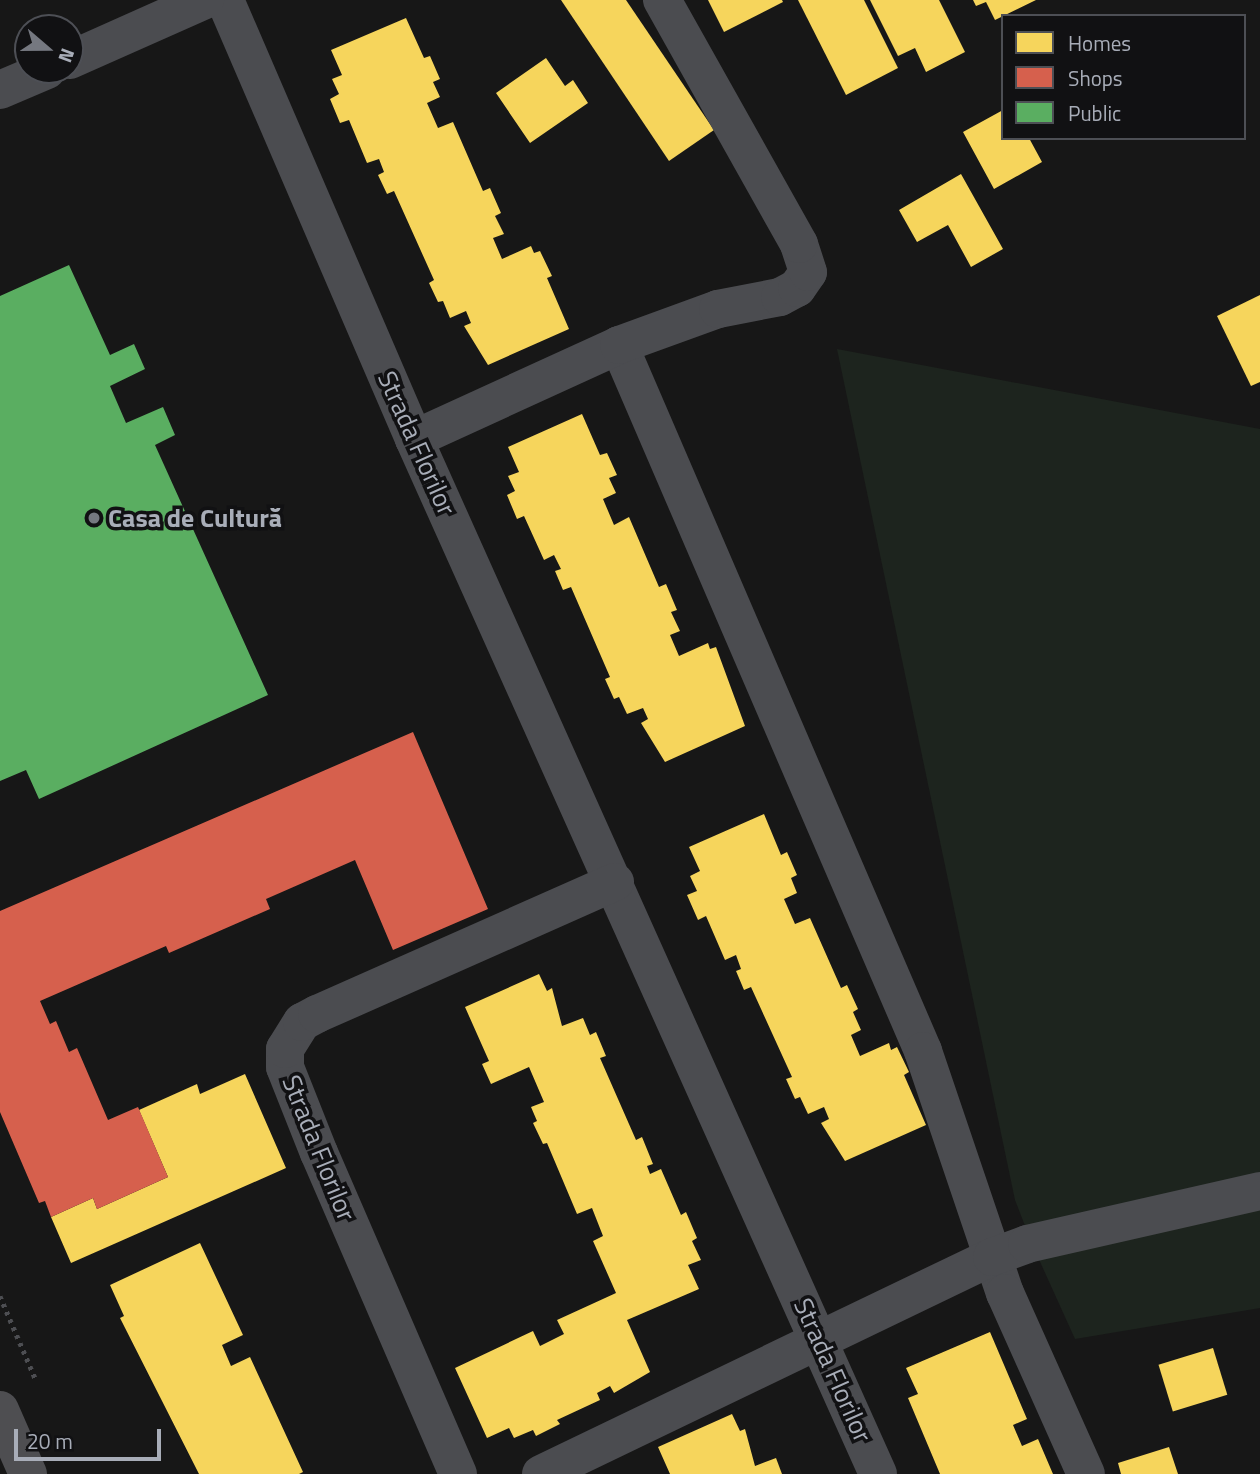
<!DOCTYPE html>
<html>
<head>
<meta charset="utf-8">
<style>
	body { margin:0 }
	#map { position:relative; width:1260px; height:1474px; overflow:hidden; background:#171717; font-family:"Titillium Web",sans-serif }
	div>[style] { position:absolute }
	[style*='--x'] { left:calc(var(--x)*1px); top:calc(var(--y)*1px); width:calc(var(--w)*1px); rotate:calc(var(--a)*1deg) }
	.green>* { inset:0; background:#1d241e }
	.homes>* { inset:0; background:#f6d55c; transform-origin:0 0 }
	.shops>* { inset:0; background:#d6604d }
	.public>* { inset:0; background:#5aae61 }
	.path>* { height:4.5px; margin-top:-2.25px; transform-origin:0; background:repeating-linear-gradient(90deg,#4d4e52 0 3.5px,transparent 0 8.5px) }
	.minor>* { height:38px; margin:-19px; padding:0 19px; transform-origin:19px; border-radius:19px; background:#4b4c50 }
	.highway>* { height:38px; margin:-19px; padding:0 19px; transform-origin:19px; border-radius:19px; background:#4e4e51 }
	.dots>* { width:19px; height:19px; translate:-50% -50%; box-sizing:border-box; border:4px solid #111113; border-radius:50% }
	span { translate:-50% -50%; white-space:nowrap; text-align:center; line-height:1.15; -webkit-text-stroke:7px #111113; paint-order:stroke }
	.street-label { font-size:26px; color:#a8adb8 }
	.poi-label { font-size:26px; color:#a8adb8; font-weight:700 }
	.left { translate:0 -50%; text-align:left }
	.legend { position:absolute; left:1001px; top:14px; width:245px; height:126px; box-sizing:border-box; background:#111113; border:2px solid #4d4f55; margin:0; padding:9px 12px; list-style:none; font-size:21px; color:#a8adb8 }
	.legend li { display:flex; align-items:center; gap:14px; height:35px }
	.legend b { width:35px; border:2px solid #4d4f55 }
	.north { position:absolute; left:14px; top:14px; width:70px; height:70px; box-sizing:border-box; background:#111113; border:2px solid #4d4f55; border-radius:50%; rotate:110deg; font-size:19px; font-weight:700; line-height:28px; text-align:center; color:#a8adb8 }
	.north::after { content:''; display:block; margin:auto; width:24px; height:32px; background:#757880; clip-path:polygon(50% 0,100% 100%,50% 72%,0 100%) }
	.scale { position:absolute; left:14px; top:1429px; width:147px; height:32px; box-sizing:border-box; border:4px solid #a8adb8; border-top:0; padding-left:9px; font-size:21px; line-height:24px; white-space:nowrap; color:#a8adb8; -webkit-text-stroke:5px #111113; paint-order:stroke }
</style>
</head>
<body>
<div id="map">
	<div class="green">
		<i style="clip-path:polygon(837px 349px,1260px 429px,1260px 1308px,1075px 1339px,1032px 1244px,1015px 1200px)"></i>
	</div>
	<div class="homes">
		<i style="clip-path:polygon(561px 0,626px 0,714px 130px,669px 161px)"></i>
		<i style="clip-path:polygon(708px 0,782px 0,783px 2px,724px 32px)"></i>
		<i style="clip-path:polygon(798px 0,864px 0,898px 68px,846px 95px)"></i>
		<i style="clip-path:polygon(870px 0,939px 0,965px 52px,926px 72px,915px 48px,898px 56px)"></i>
		<i style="clip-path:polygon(973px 0,1036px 0,995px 20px,986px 2px,976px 6px)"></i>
		<i style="clip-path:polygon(406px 18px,424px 58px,430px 56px,440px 79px,433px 82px,440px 97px,427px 103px,438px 128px,453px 122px,483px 191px,490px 188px,501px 213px,495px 216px,504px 234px,493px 238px,502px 259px,531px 246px,534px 253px,540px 251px,552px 276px,547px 278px,569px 329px,488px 365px,464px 326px,471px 323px,466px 311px,450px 318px,443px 301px,438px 302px,429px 283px,434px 280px,394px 191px,387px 194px,378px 175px,384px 172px,379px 159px,367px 163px,349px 120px,340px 123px,330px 99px,339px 94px,332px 79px,342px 75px,331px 50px)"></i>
		<i style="clip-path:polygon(546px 58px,565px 86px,573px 80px,588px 103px,530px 143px,496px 93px)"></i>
		<i style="clip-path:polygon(1003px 110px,1003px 138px,1029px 138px,1042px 162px,994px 189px,963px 132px)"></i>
		<i style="clip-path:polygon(961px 174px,1003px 249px,971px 267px,948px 225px,917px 242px,899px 210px)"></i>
		<i style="clip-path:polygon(1260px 295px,1260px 382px,1251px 386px,1217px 316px)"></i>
		<i style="clip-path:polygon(582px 414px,600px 455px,607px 453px,617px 475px,609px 478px,616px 493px,603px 499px,614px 525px,629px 517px,659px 587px,666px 584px,677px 610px,671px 612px,680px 631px,670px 635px,679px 656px,708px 643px,710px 649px,716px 647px,745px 726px,665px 762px,641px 723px,648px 719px,643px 708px,627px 714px,619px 697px,614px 699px,605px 679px,610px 677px,571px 587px,563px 590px,555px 571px,561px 569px,554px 555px,544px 560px,524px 516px,517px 519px,507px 495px,515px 491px,508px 476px,519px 472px,508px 447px)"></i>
		<i style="clip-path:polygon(764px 814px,781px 855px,787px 852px,797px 875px,791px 878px,797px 893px,784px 899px,795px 924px,810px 918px,841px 988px,847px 985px,858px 1009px,853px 1012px,861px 1030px,851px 1035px,860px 1056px,889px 1043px,891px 1050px,897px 1047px,909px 1072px,904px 1075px,926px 1125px,845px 1161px,821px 1123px,829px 1119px,824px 1107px,808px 1114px,800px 1097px,795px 1099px,786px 1079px,792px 1077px,751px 987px,744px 990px,736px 971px,741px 969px,736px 955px,725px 960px,706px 916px,698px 920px,687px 895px,697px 891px,690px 876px,700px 871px,689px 847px)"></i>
		<i style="clip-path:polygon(539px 974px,547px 991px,552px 988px,562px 1026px,583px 1018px,590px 1035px,596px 1032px,606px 1056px,600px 1058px,636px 1140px,642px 1137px,653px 1164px,647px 1166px,650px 1174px,661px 1169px,681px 1215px,686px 1212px,697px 1238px,692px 1241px,701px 1260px,688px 1265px,699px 1289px,627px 1320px,650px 1372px,614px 1393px,610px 1386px,597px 1393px,600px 1400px,557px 1420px,560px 1424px,536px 1436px,533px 1430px,514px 1438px,509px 1428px,487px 1438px,455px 1368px,533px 1331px,540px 1346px,564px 1334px,557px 1320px,616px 1293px,593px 1241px,603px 1236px,592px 1208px,577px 1214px,547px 1143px,543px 1144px,533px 1123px,537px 1121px,531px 1107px,544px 1102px,529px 1067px,491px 1084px,482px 1064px,489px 1061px,465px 1007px)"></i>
		<i style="clip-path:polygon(245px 1074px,286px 1168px,71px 1263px,51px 1217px,93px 1198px,97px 1209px,168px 1177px,139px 1110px,197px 1084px,200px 1094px)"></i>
		<i style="clip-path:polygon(200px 1243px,243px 1335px,222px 1345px,231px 1366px,250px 1357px,303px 1472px,299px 1474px,199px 1474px,120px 1318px,124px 1316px,110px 1285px)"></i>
		<i style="clip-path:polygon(990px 1332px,1027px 1419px,1013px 1425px,1022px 1446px,1038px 1439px,1053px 1474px,940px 1474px,908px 1398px,918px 1394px,906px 1368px)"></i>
		<i style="left:1213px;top:1348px;width:49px;height:57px;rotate:73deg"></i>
		<i style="clip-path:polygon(732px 1414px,740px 1431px,745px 1429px,755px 1466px,776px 1458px,782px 1474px,670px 1474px,658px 1447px)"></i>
		<i style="clip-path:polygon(1169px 1447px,1178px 1474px,1121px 1474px,1118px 1463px)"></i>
	</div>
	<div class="shops">
		<i style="clip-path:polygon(413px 732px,488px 909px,393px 950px,355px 860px,266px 899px,270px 909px,169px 953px,166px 946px,40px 1001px,50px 1024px,56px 1021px,69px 1052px,77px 1048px,108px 1120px,138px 1107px,168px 1177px,97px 1209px,93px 1198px,51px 1217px,45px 1201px,39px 1203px,0 1112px,0 911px)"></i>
	</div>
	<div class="public">
		<i style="clip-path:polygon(69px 265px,110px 355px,134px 344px,145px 369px,110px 386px,126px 423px,163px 407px,175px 435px,155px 445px,268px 695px,39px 799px,26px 770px,0 781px,0 296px)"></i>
	</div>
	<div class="path">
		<i style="--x:0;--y:1296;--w:91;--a:66.8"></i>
	</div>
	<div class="minor">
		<i style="--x:225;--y:0;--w:478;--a:66.7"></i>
		<i style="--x:414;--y:439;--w:1134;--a:65.85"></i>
		<i style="--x:70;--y:60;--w:148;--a:-24"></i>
		<i style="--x:0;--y:90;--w:51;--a:-23.1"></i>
		<i style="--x:619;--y:345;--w:769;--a:66.7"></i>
		<i style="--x:923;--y:1051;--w:256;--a:71.3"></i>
		<i style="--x:1005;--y:1293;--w:198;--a:65.9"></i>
		<i style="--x:414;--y:439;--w:226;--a:-24.6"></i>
		<i style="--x:619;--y:345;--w:105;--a:-20"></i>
		<i style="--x:718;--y:309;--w:63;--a:-11"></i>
		<i style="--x:780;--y:297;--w:19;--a:-28"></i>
		<i style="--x:797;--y:288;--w:19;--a:-55"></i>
		<i style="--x:808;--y:272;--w:29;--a:-108"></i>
		<i style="--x:799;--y:244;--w:280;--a:-119.3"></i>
		<i style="--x:458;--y:1474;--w:350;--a:-113.4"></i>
		<i style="--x:319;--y:1153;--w:92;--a:-111.6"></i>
		<i style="--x:285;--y:1067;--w:18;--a:-90"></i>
		<i style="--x:285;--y:1049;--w:32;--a:-58"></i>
		<i style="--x:302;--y:1022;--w:17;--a:-28"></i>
		<i style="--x:317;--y:1014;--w:326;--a:-23.9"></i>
		<i style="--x:541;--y:1474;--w:500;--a:-25.69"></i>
		<i style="--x:992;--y:1257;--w:37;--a:-20"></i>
		<i style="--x:1027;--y:1244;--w:239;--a:-12.8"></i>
	</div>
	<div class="highway">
		<i style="--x:0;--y:1410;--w:70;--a:66.4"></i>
	</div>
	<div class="dots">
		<i style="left:94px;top:518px;background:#757880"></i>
	</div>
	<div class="street-label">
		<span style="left:417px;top:443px;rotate:66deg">Strada Florilor</span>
		<span style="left:319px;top:1148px;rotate:68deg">Strada Florilor</span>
		<span style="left:833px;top:1370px;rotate:66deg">Strada Florilor</span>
	</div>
	<div class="poi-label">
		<span class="left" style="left:108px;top:518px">Casa de Cultură</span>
	</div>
	<ul class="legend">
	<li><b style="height:19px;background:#f6d55c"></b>Homes</li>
	<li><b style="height:19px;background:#d6604d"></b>Shops</li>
	<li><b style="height:19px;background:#5aae61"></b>Public</li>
	</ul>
	<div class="north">N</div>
	<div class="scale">20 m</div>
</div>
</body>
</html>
